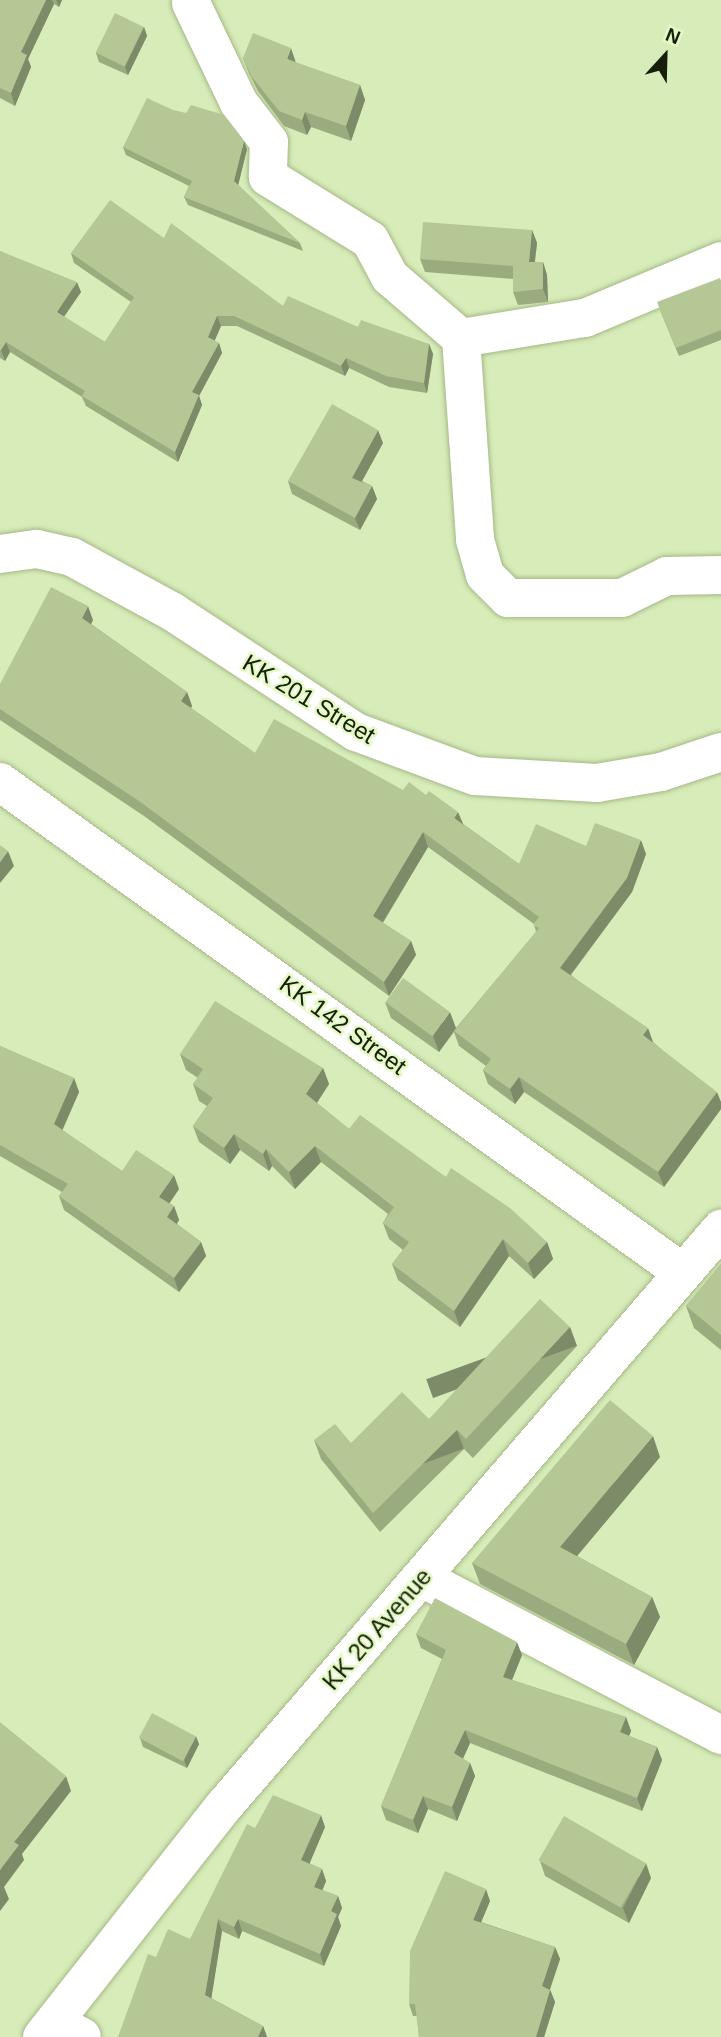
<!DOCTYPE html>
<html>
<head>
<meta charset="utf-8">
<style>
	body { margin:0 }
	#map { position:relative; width:721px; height:2037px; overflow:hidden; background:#d7ecb8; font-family:Arial,sans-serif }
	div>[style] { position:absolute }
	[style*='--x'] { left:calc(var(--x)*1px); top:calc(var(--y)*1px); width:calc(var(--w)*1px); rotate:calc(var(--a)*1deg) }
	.roads { filter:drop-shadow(0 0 2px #a5b886) drop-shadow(0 0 2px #a5b886) }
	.minor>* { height:38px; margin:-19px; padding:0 19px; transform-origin:19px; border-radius:19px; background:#fff }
	.major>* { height:38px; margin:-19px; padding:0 19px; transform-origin:19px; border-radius:19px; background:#fff }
	.wall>* { inset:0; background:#9bab80 }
	.shaded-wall>* { inset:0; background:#7e8b68; transform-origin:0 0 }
	.building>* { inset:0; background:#b4c795; transform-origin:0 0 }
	span { translate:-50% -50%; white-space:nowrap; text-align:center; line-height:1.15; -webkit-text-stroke:5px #e4f9c5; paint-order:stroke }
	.street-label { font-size:24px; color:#171e0a }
	.north { position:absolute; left:630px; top:21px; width:70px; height:70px; -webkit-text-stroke:5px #e4f9c5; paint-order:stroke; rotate:22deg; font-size:19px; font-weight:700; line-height:28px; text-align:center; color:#171e0a }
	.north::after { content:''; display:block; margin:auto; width:24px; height:32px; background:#171e0a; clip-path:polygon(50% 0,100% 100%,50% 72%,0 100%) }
</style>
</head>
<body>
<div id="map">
	<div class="roads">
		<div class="minor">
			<i style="--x:191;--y:3;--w:111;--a:64.4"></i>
			<i style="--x:239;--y:103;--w:49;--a:52.4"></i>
			<i style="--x:269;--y:142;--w:35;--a:92"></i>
			<i style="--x:268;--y:177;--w:120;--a:31.7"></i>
			<i style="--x:370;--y:240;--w:42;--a:61.6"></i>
			<i style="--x:390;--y:277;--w:94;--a:40.7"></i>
			<i style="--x:461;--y:338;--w:202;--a:86"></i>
			<i style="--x:475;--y:540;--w:36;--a:74"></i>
			<i style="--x:485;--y:575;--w:33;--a:45"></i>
			<i style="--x:508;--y:598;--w:114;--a:0"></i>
			<i style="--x:622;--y:598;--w:50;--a:-26.1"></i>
			<i style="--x:667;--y:576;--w:54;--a:-1.1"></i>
			<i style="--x:461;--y:338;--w:126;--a:-9.2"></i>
			<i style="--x:585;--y:318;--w:147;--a:-22.7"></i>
			<i style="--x:422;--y:1578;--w:338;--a:27.7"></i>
			<i style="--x:55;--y:2023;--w:30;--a:27"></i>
		</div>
		<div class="major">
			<i style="--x:0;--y:554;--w:37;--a:-8"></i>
			<i style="--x:37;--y:549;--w:36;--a:13"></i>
			<i style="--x:72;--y:557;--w:115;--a:28.6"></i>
			<i style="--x:173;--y:612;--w:219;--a:33.3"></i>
			<i style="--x:356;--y:732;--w:127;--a:20.3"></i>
			<i style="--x:475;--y:776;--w:122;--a:3.3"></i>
			<i style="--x:597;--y:783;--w:65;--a:-9.8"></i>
			<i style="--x:661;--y:772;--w:63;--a:-18.4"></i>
			<i style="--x:0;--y:782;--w:840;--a:35.7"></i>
			<i style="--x:42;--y:2037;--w:294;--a:-51.8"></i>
			<i style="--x:224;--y:1806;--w:762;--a:-49.26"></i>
		</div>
	</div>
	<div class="wall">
		<i style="clip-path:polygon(0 0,62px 0,59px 7px,54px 4px,28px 59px,31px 67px,15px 106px,0 98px)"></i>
		<i style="clip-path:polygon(144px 27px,147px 36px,128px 75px,99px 62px,96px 53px)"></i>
		<i style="clip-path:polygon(243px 58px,296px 63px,360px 85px,365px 100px,351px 141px,311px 127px,307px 135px,284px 126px,258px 91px,249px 73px)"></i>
		<i style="clip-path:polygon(123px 147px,247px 149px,238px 185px,300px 243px,303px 251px,188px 205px,184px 197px,189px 186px,126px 155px)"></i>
		<i style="clip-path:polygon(532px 230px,537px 243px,535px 262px,543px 262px,547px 275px,548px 302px,518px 305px,513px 292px,513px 279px,425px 272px,420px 259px)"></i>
		<i style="clip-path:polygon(164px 238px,283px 306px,358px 327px,429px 344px,433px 354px,427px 393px,389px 387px,349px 368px,345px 376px,237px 326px,221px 326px,214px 341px,219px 343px,222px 353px,199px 396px,202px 405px,178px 462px,86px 406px,82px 397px,10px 352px,5px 361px,0 358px,0 251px,81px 292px,64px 317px,105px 342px,131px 302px,74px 263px,71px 253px)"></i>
		<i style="clip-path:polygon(721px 281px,721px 340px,679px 356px,660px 310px)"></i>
		<i style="clip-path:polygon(383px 443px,362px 481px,372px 486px,377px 499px,360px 530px,292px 494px,288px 481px)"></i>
		<i style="clip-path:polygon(93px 620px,91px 624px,187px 692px,192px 706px,191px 708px,255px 753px,463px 824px,519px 864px,586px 846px,646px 854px,632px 892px,571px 975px,653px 1042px,721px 1102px,721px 1109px,664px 1187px,524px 1092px,515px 1104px,488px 1084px,483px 1070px,486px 1066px,459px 1046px,454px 1032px,439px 1052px,391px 1018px,385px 1002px,456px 1028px,536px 932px,534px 924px,428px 847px,383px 923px,411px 941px,416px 955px,389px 996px,144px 816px,0 720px,0 684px)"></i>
		<i style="clip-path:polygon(0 1046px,74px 1078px,79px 1092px,62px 1130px,122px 1171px,179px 1189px,169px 1203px,174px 1206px,179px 1220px,177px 1224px,201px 1242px,206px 1256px,179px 1292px,64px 1210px,59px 1196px,62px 1192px,0 1156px)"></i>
		<i style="clip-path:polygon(180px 1054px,323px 1068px,329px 1084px,317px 1103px,349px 1129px,446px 1177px,547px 1242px,553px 1259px,534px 1279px,509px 1256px,460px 1327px,398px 1280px,392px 1264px,403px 1250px,389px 1239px,383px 1223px,388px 1214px,321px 1162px,295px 1189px,272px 1166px,269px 1171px,240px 1150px,230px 1164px,199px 1142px,193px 1126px,207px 1106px,199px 1101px,193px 1084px,198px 1078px,186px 1070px)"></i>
		<i style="clip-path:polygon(721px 1264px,721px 1350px,694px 1328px,686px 1306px)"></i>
		<i style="clip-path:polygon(570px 1327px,577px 1346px,473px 1458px,464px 1449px,380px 1532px,321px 1459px,314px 1440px,351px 1443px,429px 1419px)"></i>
		<i style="clip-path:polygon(660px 1457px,577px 1556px,652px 1597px,660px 1617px,634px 1665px,480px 1584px,472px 1563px)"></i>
		<i style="clip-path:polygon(416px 1634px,522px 1655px,512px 1680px,626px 1717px,631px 1731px,629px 1736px,657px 1747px,662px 1760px,642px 1811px,470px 1743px,463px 1759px,470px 1763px,475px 1776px,457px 1821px,428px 1809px,418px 1833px,386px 1820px,381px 1806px,442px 1659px,421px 1648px)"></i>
		<i style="clip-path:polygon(140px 1738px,199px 1744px,187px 1768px,143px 1747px)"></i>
		<i style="clip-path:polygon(325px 1827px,309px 1863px,322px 1869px,326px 1881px,322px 1890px,338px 1896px,342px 1908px,338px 1917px,341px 1926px,324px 1966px,242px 1931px,239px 1939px,222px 1931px,211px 1998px,263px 2026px,267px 2037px,118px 2037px,156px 1957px,190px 1939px,255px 1828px)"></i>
		<i style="clip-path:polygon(540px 1861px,651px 1878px,629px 1923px,545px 1876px)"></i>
		<i style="clip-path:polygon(490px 1901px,481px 1922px,555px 1947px,560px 1959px,550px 1989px,555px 2002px,544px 2037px,419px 2037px,417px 2016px,413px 2016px,409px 2004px)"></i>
	</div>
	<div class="shaded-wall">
		<i style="clip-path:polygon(46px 0,52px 0,54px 4px,28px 59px,31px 67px,15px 106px,11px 93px,21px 52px)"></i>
		<i style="clip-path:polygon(56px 0,62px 0,59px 7px)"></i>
		<i style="clip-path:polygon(144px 27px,147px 36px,128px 75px,125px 67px)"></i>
		<i style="clip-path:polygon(291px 48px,296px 63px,287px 59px)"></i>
		<i style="clip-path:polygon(360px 85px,365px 100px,351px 141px,346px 126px)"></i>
		<i style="clip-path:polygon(305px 112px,311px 127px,307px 135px,302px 120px)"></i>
		<i style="clip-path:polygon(244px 141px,247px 149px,237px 190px,234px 181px)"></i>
		<i style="clip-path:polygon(532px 230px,537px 243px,533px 275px,529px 262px)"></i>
		<i style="clip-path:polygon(543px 262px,547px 275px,548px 302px,543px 289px)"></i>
		<i style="clip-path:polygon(77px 282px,81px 292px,60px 322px,57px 312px)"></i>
		<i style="clip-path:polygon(217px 316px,221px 326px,212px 347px,208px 337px)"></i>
		<i style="clip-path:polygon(6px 342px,10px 352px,5px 361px,1px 350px)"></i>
		<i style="clip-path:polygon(219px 343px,222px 353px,199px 396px,202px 405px,178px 462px,175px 452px,192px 392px)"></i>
		<i style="clip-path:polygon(429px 344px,433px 354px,427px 393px,424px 383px)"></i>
		<i style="clip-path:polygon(346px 358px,349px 368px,345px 376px,341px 366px)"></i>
		<i style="clip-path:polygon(378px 430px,383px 443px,357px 490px,352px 478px)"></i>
		<i style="clip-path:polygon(372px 486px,377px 499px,360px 530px,355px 518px)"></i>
		<i style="clip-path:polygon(88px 606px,93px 620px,87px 632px,82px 618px)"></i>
		<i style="clip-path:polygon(187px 692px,192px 706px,186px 716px,181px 701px)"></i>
		<i style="clip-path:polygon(458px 812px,464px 826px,454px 818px)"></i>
		<i style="clip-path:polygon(423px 832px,428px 847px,378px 930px,373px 916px)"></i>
		<i style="clip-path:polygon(641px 840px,646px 854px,632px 892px,565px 982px,560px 968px)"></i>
		<i style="clip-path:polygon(8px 851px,14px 866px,0 883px,0 862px)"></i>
		<i style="clip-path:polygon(411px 941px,416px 955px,389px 996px,384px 982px)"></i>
		<i style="clip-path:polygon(450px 1012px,456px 1028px,439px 1052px,433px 1036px)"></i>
		<i style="clip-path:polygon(648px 1028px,653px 1042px,648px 1049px,643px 1035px)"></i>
		<i style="clip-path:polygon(323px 1068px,329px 1084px,312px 1110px,306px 1094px)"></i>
		<i style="clip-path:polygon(519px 1077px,524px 1092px,515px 1104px,510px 1089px)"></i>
		<i style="clip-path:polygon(74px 1078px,79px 1092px,59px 1138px,54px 1124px)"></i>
		<i style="clip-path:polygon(717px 1092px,721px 1102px,721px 1109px,664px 1187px,658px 1172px)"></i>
		<i style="clip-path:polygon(234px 1134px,240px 1150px,230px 1164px,224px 1148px)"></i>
		<i style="clip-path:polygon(315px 1146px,321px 1162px,295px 1189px,289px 1172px)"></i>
		<i style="clip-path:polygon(266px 1149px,272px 1166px,269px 1171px,263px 1154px)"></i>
		<i style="clip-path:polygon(174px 1175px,179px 1189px,165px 1210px,159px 1197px)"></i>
		<i style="clip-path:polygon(174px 1206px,179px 1220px,172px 1231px,167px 1217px)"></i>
		<i style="clip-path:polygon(503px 1239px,509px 1256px,460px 1327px,454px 1311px)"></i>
		<i style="clip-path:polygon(201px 1242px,206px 1256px,179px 1292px,174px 1278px)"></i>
		<i style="clip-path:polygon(547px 1242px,553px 1259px,534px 1279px,528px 1263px)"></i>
		<i style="left:570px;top:1327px;width:20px;height:153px;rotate:70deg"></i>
		<i style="left:457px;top:1430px;width:20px;height:118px;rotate:70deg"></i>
		<i style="clip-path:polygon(653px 1436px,660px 1457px,567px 1568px,560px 1547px)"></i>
		<i style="clip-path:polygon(652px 1597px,660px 1617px,634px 1665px,626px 1644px)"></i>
		<i style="clip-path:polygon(517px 1642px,522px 1655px,508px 1690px,503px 1677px)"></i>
		<i style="clip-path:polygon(626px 1717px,631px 1731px,625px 1746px,620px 1732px)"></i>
		<i style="clip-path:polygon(465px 1730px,470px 1743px,459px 1767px,454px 1753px)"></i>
		<i style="clip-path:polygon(196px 1736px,199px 1744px,187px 1768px,184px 1760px)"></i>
		<i style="clip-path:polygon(657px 1747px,662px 1760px,642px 1811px,637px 1798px)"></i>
		<i style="clip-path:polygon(470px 1763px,475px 1776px,457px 1821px,452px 1807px)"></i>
		<i style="clip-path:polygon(66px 1776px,71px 1791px,22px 1854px,24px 1860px,4px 1887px,9px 1899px,0 1911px,0 1870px,14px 1842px)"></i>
		<i style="clip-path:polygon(423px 1796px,428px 1809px,418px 1833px,413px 1820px)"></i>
		<i style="clip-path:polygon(321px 1815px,325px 1827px,306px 1872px,301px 1860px)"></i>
		<i style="clip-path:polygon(646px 1863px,651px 1878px,629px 1923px,623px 1908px)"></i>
		<i style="clip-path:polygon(322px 1869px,326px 1881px,319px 1899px,314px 1887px)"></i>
		<i style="clip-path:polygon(486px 1889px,490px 1901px,477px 1932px,473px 1920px)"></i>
		<i style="clip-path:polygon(338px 1896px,342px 1908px,338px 1917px,341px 1926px,324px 1966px,320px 1954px,331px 1911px)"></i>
		<i style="clip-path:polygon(218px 1919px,222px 1931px,210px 2007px,205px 1995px)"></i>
		<i style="clip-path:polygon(238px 1919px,242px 1931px,239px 1939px,234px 1927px)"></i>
		<i style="clip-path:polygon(555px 1947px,560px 1959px,547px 1998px,542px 1986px)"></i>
		<i style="clip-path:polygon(550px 1990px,555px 2002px,544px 2037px,536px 2037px)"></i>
		<i style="clip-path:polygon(263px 2026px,267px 2037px,258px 2037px)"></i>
	</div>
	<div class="building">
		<i style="clip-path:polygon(0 0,46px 0,21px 52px,27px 55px,11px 93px,0 88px)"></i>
		<i style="left:115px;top:13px;width:32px;height:44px;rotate:26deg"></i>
		<i style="clip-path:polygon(253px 33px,291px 48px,287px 59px,360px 85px,346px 126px,305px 112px,302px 120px,279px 111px,252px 77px,243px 58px)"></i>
		<i style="clip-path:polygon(147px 98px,173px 110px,186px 113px,191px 105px,224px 115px,244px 141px,234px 181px,300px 243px,184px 197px,192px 181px,123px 147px)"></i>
		<i style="clip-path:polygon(110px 200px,164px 238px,171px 223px,283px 306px,288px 296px,358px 327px,361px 320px,429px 344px,424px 383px,386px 376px,346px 358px,341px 366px,234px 316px,217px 316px,208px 337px,219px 343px,192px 392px,199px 395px,175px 452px,82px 396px,85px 391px,6px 342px,1px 350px,0 350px,0 251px,77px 282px,57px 312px,105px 342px,134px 297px,71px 253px)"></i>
		<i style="clip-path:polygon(423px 222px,532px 230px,529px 262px,543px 262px,543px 289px,513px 292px,513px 266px,420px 259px)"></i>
		<i style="clip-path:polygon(720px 278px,721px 281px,721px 330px,676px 348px,657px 302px)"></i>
		<i style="clip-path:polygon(332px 404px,378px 430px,352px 478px,372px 486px,355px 518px,288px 481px)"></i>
		<i style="clip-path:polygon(51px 587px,88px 606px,82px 618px,187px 692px,181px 701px,255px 753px,274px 719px,403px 790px,409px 782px,426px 795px,429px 791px,458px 812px,454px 818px,519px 864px,536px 824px,586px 846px,595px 823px,641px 840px,627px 878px,560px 968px,648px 1028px,643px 1035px,717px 1092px,658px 1172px,519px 1077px,510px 1089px,483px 1070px,491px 1059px,454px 1031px,539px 928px,533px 925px,539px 917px,423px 832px,373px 916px,411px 941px,384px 982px,139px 801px,0 709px,0 684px)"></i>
		<i style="clip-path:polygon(0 845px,8px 851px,0 862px)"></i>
		<i style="left:403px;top:978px;width:58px;height:30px;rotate:36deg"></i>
		<i style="clip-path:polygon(215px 1001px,323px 1068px,306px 1094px,349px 1129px,360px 1115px,446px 1177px,451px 1168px,510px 1208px,547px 1242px,528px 1263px,503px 1239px,454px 1311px,392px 1264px,409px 1242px,383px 1223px,394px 1207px,315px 1146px,289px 1172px,266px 1149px,263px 1154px,234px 1134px,224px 1148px,193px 1126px,213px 1098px,193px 1084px,203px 1069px,180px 1054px)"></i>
		<i style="clip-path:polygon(0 1046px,74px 1078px,54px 1124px,122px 1171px,136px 1150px,174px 1175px,159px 1197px,174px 1206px,167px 1217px,201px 1242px,174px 1278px,59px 1196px,68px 1184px,0 1145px)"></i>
		<i style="clip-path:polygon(721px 1264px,721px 1335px,686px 1306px)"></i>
		<i style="clip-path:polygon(540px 1299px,570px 1327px,466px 1439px,457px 1430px,373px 1513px,314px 1440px,335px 1424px,351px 1443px,402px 1392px,429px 1419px)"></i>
		<i style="clip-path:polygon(610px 1400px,653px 1436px,560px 1547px,652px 1597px,626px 1644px,472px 1563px)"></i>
		<i style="clip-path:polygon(435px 1598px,517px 1642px,503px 1677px,626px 1717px,620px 1732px,657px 1747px,637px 1798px,465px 1730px,454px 1753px,470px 1763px,452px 1807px,423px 1796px,413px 1820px,381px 1806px,446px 1650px,416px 1634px)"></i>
		<i style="left:152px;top:1713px;width:50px;height:28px;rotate:28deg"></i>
		<i style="clip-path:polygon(0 1722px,66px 1776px,14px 1842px,19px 1845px,0 1870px)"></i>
		<i style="clip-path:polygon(273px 1795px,321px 1815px,301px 1860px,322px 1869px,314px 1887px,338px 1896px,331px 1911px,337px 1914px,320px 1954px,238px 1919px,234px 1927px,218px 1919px,205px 1995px,263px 2026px,258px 2037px,118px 2037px,148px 1954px,156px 1957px,168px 1929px,190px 1939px,247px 1824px,255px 1828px)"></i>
		<i style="left:564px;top:1816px;width:95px;height:51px;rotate:30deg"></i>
		<i style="clip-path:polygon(445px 1871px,486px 1889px,473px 1920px,555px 1947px,542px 1986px,550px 1990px,536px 2037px,419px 2037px,415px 2004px,409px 2004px,410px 1951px)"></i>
	</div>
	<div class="street-label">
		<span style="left:309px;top:699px;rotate:31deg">KK 201 Street</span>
		<span style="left:343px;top:1025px;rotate:36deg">KK 142 Street</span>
		<span style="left:377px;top:1629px;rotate:-49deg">KK 20 Avenue</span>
	</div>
	<div class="north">N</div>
</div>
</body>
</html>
